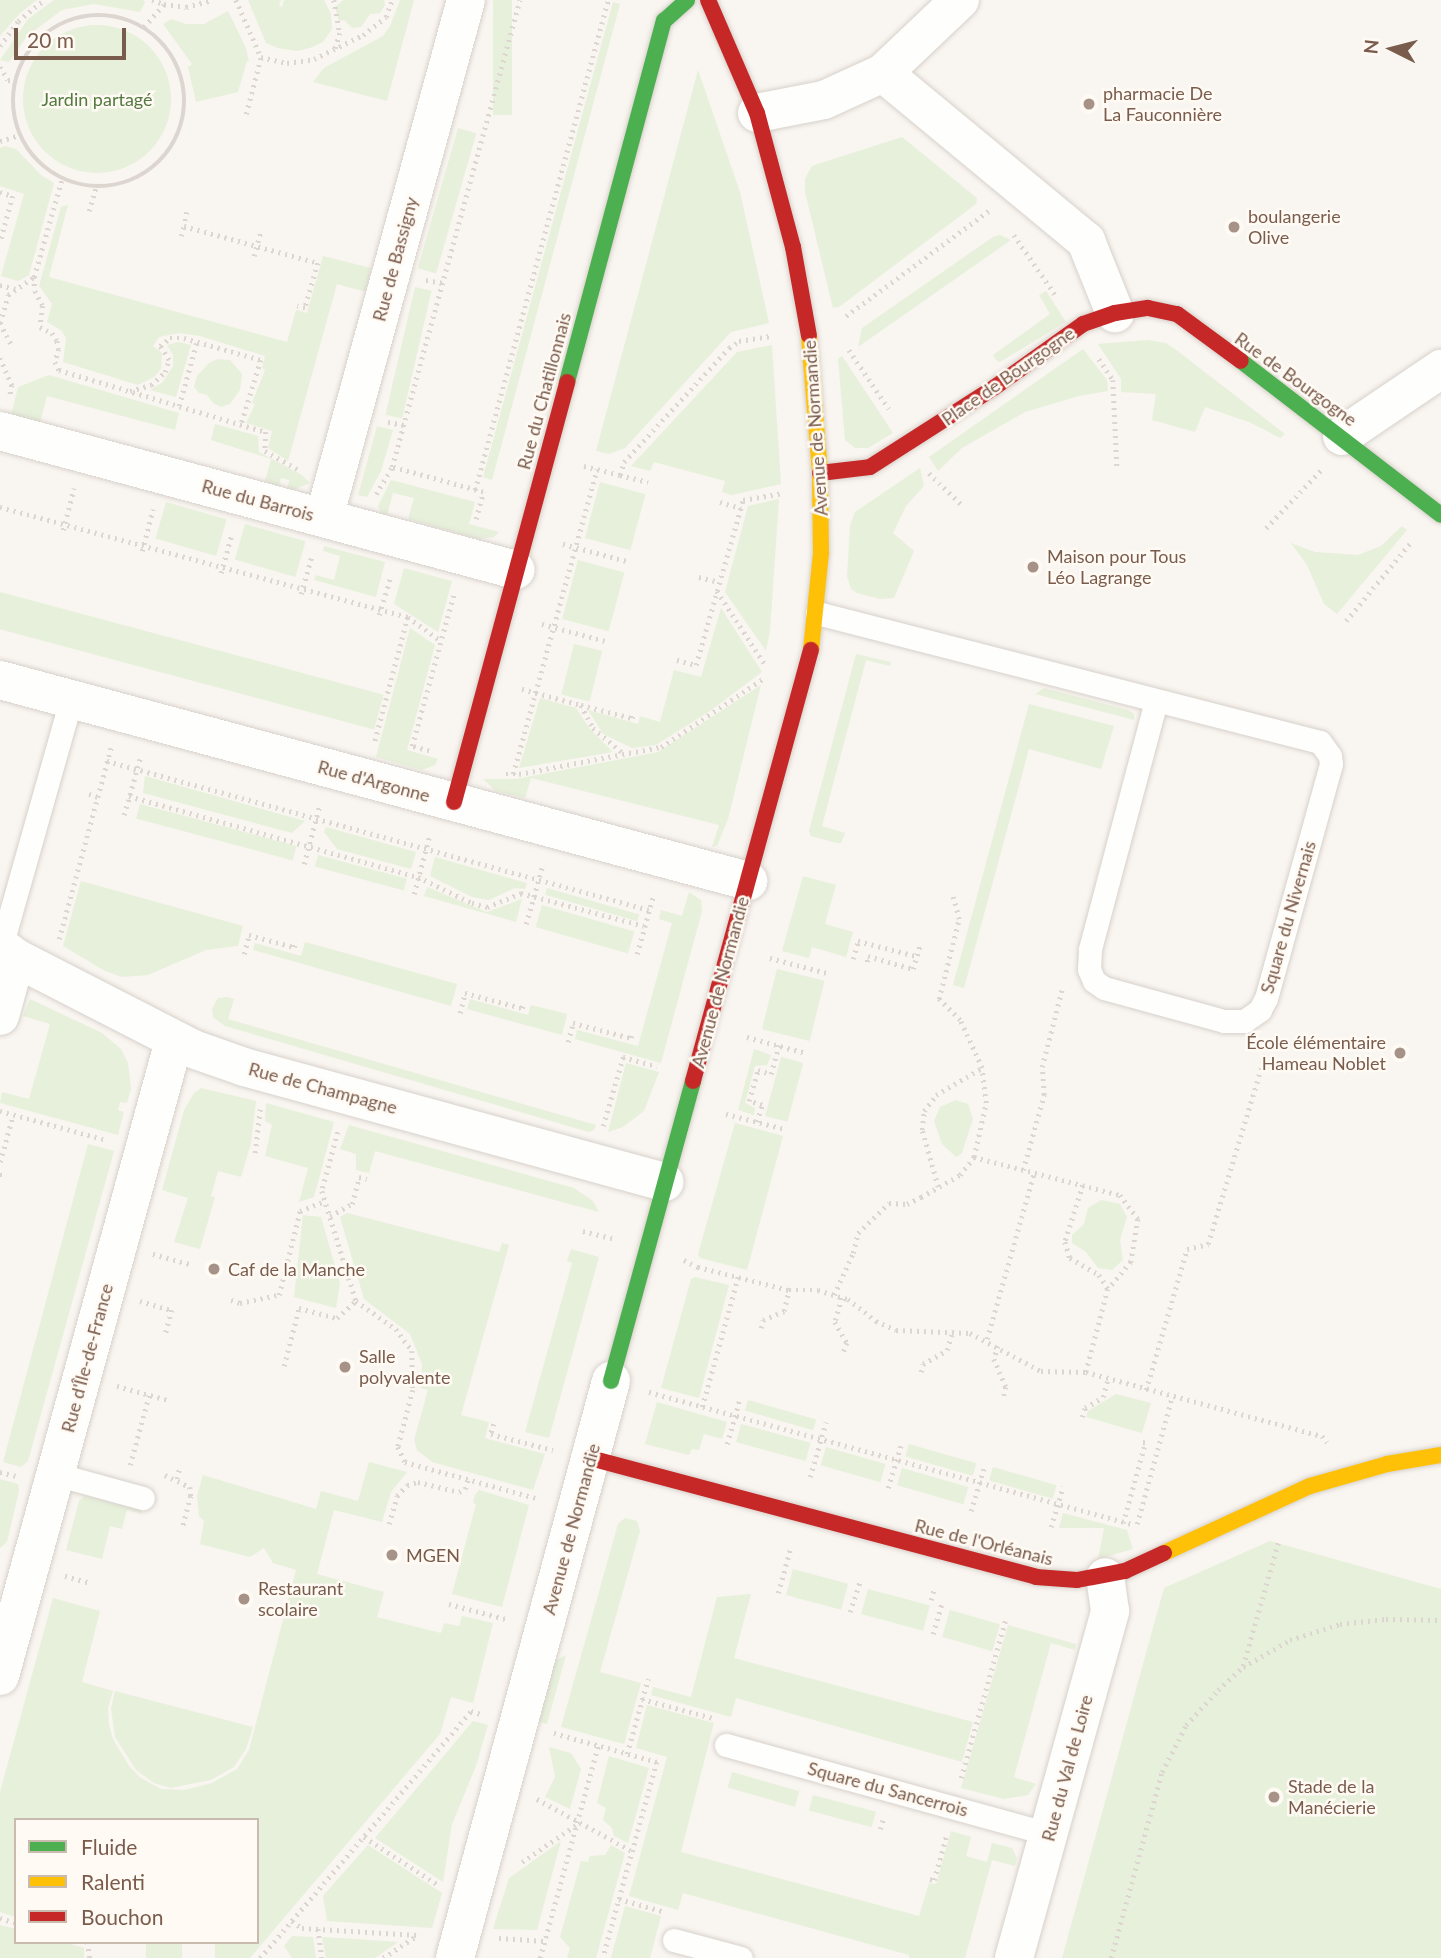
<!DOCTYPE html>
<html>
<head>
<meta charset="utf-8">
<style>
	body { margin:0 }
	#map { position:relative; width:1441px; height:1958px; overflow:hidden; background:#f9f5f0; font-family:Lato,sans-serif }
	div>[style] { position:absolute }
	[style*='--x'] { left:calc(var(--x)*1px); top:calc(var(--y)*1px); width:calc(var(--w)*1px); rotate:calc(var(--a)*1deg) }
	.green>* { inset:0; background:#e7f0db; transform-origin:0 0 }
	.round { border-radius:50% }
	.path>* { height:4.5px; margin-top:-2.25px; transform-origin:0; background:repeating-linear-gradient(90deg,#dcd5d0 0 2px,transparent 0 7px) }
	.path>.ring { margin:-2.25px; padding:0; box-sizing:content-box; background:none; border:4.5px solid #dcd5d0; border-radius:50% }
	.roads { filter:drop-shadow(0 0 2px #d7d1cb) drop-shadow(0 0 2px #d7d1cb) }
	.lane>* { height:23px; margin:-11.5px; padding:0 11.5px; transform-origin:11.5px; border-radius:11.5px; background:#fefefd }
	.street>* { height:38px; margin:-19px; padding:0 19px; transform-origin:19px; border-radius:19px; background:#fefefd }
	.fast>* { height:16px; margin:-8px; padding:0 8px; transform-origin:8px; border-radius:8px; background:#4caf50 }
	.slow>* { height:16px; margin:-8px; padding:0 8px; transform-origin:8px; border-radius:8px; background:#ffc107 }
	.jam>* { height:16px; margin:-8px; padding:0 8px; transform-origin:8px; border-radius:8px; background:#c62828 }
	.dots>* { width:19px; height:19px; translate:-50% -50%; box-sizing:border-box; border:4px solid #fffaf3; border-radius:50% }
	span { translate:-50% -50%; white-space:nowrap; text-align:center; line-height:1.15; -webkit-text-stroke:5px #fffaf3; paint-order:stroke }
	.poi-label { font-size:18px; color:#7a5c4d }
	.left { translate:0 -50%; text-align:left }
	.right { translate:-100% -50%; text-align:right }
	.park-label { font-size:18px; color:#537a41 }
	.street-label { font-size:18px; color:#7a5c4d }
	.legend { position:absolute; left:14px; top:1818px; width:245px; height:126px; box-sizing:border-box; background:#fffaf3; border:2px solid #cabbb1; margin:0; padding:9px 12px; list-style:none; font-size:21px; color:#7a5c4d }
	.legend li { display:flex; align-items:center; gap:14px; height:35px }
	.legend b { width:35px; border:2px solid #cabbb1 }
	.north { position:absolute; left:1357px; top:14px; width:70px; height:70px; -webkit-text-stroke:5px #fffaf3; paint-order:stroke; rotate:276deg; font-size:19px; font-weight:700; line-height:28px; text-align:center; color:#7a5c4d }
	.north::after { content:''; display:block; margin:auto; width:24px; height:32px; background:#7a5c4d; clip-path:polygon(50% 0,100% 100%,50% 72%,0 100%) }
	.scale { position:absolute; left:14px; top:28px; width:112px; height:32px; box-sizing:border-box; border:4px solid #7a5c4d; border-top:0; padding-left:9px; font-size:21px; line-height:24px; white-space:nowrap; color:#7a5c4d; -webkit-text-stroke:5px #fffaf3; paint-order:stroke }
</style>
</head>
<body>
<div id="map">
	<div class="green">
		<i style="clip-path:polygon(0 0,37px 0,19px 14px,0 36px)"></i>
		<i style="clip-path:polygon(54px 0,143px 0,145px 2px,140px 12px,94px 4px,62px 10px,27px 36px,9px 62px,0 60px,28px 19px)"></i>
		<i style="clip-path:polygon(248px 0,281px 0,279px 6px,282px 7px,284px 0,324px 0,331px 14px,332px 29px,323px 42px,310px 48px,297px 51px,278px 48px,266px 43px)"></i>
		<i style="clip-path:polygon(343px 0,384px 0,385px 5px,380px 13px,370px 14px,361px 27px,352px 28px,344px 20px,339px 21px,335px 7px)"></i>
		<i style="clip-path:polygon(400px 0,414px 0,387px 101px,313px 82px,324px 68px,383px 36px,390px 26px)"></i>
		<i style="left:493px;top:0;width:19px;height:115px"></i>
		<i style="clip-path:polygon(613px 2px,620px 4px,492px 480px,483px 477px)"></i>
		<i style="clip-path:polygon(228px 11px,246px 48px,249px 62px,247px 61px,238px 92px,196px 102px,188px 67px,192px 64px,163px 24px,171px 19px,186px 24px,204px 24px)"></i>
		<i class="round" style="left:23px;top:25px;width:148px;height:148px"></i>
		<i style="clip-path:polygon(698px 70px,740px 192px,769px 323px,731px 332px,625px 448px,609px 454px,596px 451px)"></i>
		<i style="left:458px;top:128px;width:19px;height:146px;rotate:16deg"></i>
		<i style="clip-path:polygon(902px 137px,977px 198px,976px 204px,839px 307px,833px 308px,805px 192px,805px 179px,812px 166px,818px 164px)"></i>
		<i style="clip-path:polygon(5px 146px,16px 149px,41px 175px,54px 183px,29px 275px,18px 281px,1px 276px,24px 194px,0 186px,0 148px)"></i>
		<i style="clip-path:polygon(68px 205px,49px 277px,287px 342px,296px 310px,307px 313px,323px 256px,371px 268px,366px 292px,337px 284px,288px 461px,268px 448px,272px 431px,246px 423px,255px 404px,252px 403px,265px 370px,262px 368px,265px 356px,200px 336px,179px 333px,159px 337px,153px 346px,162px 353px,161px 369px,154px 377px,138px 385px,63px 362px,66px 338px,62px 331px,47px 322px,52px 304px,39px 286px,61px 207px)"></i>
		<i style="clip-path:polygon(1000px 235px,1011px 240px,858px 347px,862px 328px,993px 237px)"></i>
		<i style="left:415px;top:287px;width:17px;height:131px;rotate:13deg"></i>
		<i style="clip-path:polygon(1046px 291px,1066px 322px,1000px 362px,996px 360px,993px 355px,1050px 314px,1039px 295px)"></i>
		<i style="clip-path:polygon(1148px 340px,1166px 343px,1175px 349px,1285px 434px,1280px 438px,1249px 422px,1205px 407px,1195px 432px,1152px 420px,1156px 394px,1121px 392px,1121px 379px,1098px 344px)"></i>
		<i style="clip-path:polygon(179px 342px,191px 345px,176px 397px,150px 390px,163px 382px,173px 366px,173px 355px,167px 345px)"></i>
		<i style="clip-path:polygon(772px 345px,781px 484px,732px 495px,722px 492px,725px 481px,654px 462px,650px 471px,631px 466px,737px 352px)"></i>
		<i style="clip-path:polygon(1083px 349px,1107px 380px,1108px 391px,1079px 396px,1025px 412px,962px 448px,938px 471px,929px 457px)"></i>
		<i style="clip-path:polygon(842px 356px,893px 433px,868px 448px,855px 448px,845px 440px,838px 359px)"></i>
		<i style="clip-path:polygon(218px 359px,230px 360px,242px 374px,240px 390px,230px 404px,221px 407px,213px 403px,207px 395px,199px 393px,194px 387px,197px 376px,209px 363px)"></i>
		<i style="clip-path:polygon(49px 375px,179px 413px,175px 430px,47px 396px,39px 426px,10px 419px,18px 387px)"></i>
		<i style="clip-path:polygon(215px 424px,258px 436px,259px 452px,302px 475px,310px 483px,293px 490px,288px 488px,289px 480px,281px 478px,279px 486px,265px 481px,271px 459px,211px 440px)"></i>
		<i style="clip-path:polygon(377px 426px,393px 430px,381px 471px,367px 497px,358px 495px)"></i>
		<i style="clip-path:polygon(920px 468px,924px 486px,906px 506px,893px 533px,914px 551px,894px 598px,880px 599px,857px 593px,851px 589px,847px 576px,850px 526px,855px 512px)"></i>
		<i style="clip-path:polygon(391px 480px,475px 502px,469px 524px,499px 532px,494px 537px,479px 539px,408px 519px,414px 498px,393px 493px,387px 515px,382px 514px,378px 506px)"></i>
		<i style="left:600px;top:482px;width:47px;height:58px;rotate:15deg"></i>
		<i style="clip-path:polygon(779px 499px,770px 631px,766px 651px,725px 592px,748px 506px)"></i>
		<i style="left:166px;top:502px;width:63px;height:38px;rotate:16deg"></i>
		<i style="left:245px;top:524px;width:63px;height:37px;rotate:16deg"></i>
		<i style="clip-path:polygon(1402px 526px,1407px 530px,1337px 614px,1324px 604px,1307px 565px,1291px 543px,1315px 552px,1358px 555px,1381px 546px)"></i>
		<i style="clip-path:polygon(324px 546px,385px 562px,376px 597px,314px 580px,316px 575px,334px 580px,340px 556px,323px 551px)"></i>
		<i style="left:578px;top:560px;width:48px;height:61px;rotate:15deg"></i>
		<i style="clip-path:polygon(404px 568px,452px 581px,438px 632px,394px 604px)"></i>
		<i style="left:0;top:592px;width:397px;height:36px;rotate:15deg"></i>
		<i style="clip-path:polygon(721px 608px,762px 672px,710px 711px,656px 745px,632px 748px,603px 734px,588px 710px,638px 724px,640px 716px,660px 722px,674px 670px,701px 677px)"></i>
		<i style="clip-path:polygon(410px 628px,435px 645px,407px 750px,438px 759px,435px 765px,422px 770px,376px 757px)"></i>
		<i style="left:574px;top:644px;width:29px;height:52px;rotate:14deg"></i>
		<i style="clip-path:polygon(856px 654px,891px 662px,890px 666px,866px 660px,822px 826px,845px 833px,841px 843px,837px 843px,811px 836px,809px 831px)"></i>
		<i style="clip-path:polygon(761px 685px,728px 819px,717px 846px,712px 847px,719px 825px,531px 778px,525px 798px,496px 791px,483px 779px,516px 779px,658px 752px)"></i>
		<i style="clip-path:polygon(1044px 688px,1128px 710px,1134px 714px,1134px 720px,1035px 694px)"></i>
		<i style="clip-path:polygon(540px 698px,576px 708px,590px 729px,613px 752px,519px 768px)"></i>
		<i style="clip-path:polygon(1029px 704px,1114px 726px,1101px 769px,1029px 749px,964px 988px,953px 985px)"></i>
		<i style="clip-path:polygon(145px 776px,305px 821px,292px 833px,143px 793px)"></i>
		<i style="left:140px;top:804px;width:162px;height:15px;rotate:15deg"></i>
		<i style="clip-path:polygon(326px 827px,416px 852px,411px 869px,337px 849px,324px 832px)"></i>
		<i style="left:318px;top:855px;width:92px;height:12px;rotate:15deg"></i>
		<i style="clip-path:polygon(435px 857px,527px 883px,525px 889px,515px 888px,489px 900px,472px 897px,430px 876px)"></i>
		<i style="clip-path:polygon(803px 876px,836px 885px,825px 924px,853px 932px,846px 957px,812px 947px,809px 958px,782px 951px)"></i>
		<i style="clip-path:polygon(81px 881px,243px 926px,238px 946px,206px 950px,148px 975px,122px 977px,105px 971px,63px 946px)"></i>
		<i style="clip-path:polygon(427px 887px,487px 912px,522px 899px,516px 922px,424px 896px)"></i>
		<i style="left:547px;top:888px;width:96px;height:7px;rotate:16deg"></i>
		<i style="clip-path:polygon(689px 892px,701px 900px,702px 911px,661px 1063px,575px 1039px,577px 1030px,638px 1046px,672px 923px,659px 919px,661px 910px,682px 916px)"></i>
		<i style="left:542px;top:905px;width:96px;height:23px;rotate:16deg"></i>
		<i style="clip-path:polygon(305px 942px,457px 984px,451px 1006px,253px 950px,255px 943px,301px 956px)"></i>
		<i style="left:777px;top:969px;width:49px;height:62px;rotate:14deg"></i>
		<i style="clip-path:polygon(227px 997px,234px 999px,228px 1019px,596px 1125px,594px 1130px,589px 1132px,225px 1026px,213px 1017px,212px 1009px,218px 998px)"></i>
		<i style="clip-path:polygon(30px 999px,102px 1033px,121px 1049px,128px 1063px,131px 1089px,127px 1103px,120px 1102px,118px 1110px,124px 1112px,118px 1135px,0 1103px,2px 1092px,29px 1099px,50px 1024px,23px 1016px)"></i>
		<i style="clip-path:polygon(470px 999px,528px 1015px,531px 1005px,567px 1014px,562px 1035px,467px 1009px)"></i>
		<i style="clip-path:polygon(754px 1049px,771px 1055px,767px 1065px,755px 1066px,745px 1103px,755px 1108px,754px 1115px,738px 1110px)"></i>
		<i style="left:781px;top:1057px;width:23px;height:61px;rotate:15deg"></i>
		<i style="clip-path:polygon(626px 1063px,659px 1072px,644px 1111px,623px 1127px,608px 1132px)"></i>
		<i style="clip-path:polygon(201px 1088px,256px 1101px,251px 1143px,241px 1177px,218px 1171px,211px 1196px,215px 1197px,200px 1249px,174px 1242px,188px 1198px,162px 1190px,184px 1110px,194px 1093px)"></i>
		<i style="clip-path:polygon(956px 1100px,968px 1104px,973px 1119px,962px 1153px,956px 1157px,942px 1144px,934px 1121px,940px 1107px)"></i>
		<i style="clip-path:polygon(266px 1103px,334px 1122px,314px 1197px,299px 1202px,308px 1168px,265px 1156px,272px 1125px,265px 1121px)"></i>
		<i style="clip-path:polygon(735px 1123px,783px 1136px,747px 1270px,700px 1258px,698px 1254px)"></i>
		<i style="clip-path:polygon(349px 1125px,574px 1188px,593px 1201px,599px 1212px,375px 1151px,369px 1173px,356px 1170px,356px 1154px,340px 1149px)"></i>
		<i style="clip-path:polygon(88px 1144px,114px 1151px,28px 1461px,21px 1467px,3px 1462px)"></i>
		<i style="clip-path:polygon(1101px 1200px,1120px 1204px,1127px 1217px,1120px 1240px,1123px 1260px,1112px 1270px,1098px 1268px,1086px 1252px,1072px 1243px,1072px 1235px,1084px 1224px,1088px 1208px)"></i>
		<i style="clip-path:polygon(347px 1213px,499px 1252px,502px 1243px,509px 1245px,461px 1415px,489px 1422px,485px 1438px,545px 1454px,533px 1490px,432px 1462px,417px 1450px,414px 1440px,428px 1390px,421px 1388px,422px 1364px,410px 1334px,364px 1299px,340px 1217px)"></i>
		<i style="clip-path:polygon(303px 1215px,321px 1217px,340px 1283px,336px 1308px,294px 1297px)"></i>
		<i style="clip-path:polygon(571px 1249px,599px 1257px,549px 1438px,525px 1432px,572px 1263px,567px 1261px)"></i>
		<i style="clip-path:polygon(695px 1277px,729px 1285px,699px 1398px,661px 1388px,691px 1279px)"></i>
		<i style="clip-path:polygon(1116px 1394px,1151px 1403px,1142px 1433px,1086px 1417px,1088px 1411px)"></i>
		<i style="left:748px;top:1400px;width:71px;height:11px;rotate:16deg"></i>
		<i style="clip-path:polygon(657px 1402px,727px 1422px,722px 1439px,704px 1434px,699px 1450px,692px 1449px,689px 1455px,645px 1444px)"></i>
		<i style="left:741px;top:1424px;width:72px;height:19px;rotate:15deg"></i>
		<i style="left:909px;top:1444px;width:70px;height:13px;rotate:16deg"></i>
		<i style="left:826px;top:1447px;width:62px;height:19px;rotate:16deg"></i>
		<i style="clip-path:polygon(369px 1462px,407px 1472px,391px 1492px,382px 1522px,334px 1510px,317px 1574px,384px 1592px,377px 1617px,441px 1633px,444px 1623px,459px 1626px,462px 1616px,493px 1623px,473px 1703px,451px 1697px,440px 1734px,250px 1958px,215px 1958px,215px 1942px,257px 1942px,257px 1820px,16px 1820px,16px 1917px,0 1912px,0 1792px,53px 1598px,100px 1611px,82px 1682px,113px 1691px,108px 1708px,109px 1725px,113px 1739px,129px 1766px,141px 1778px,161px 1789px,184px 1790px,212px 1783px,237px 1769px,249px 1750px,296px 1570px,273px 1563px,264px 1548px,250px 1557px,200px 1544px,204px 1521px,199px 1516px,197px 1496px,203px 1475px,316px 1509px,321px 1491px,358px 1501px)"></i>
		<i style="left:993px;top:1467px;width:66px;height:14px;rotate:16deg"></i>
		<i style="left:902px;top:1468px;width:69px;height:18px;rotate:16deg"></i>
		<i style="clip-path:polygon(0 1479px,18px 1484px,19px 1491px,7px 1542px,0 1548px)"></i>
		<i style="clip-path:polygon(479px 1490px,529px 1505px,502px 1607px,452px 1594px,476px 1504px,473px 1503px,475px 1495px)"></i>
		<i style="clip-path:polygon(85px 1496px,141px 1510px,142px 1514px,127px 1510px,122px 1529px,110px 1526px,102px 1559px,66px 1550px,79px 1501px)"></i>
		<i style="clip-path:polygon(1063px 1513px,1127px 1530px,1133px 1549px,1098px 1559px,1104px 1528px,1059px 1528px)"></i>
		<i style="clip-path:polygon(625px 1518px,637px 1521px,640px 1531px,600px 1672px,641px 1683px,624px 1744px,561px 1727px,618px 1524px)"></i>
		<i style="clip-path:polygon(1270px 1541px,1441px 1589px,1441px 1958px,1062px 1958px,1164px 1588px)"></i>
		<i style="left:793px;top:1569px;width:57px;height:27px;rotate:15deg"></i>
		<i style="left:868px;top:1589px;width:64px;height:26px;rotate:15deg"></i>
		<i style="clip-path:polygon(751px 1594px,734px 1658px,973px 1722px,962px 1762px,736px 1698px,731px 1717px,651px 1695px,653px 1687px,691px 1697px,717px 1597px)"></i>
		<i style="left:950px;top:1610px;width:52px;height:28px;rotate:16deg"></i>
		<i style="clip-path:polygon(1008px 1625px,1076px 1644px,1075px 1650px,1051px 1643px,1014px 1777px,1036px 1784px,1028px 1795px,1004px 1799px,961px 1788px)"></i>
		<i style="clip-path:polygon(566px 1655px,547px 1724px,536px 1721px,552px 1662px)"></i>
		<i style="clip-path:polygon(115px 1691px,253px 1727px,246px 1749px,234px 1767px,211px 1780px,171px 1788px,154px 1783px,136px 1770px,115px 1737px,111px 1708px)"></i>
		<i style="clip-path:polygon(647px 1705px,714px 1723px,681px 1852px,919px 1916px,929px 1883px,936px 1884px,951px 1831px,971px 1837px,966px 1856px,987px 1862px,992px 1843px,1012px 1848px,1017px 1858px,1015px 1866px,992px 1860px,965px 1958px,909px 1958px,909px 1955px,683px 1893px,678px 1910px,629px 1896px,667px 1757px,636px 1748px)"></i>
		<i style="clip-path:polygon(473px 1721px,488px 1725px,476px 1766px,452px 1824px,443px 1882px,375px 1838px)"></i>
		<i style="clip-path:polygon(549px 1747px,571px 1753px,581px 1769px,570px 1809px,545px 1797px,555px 1777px)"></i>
		<i style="clip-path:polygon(609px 1756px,649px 1768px,628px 1843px,614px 1836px,612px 1828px,603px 1820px,606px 1808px,597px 1803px)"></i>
		<i style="left:732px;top:1772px;width:70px;height:16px;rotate:16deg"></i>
		<i style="left:813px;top:1795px;width:65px;height:16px;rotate:15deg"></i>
		<i style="clip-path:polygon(561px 1841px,537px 1930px,493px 1929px,509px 1878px)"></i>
		<i style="clip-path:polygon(368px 1845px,442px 1893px,432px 1928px,327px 1921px,323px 1896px)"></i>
		<i style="clip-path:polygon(611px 1845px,625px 1853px,596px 1958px,567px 1958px,570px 1948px,560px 1937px,581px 1861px,588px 1862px,590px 1856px,605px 1855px)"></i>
		<i style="clip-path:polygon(625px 1906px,661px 1916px,650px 1958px,611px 1958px)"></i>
		<i style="clip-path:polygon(0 1925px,16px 1929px,16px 1942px,64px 1942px,84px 1948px,84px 1958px,0 1958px)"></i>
		<i style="clip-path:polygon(292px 1936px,313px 1937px,316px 1958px,292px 1958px,284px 1946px)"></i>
		<i style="clip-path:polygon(322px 1937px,323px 1937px,398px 1942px,375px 1958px,326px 1958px)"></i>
		<i style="left:146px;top:1942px;width:36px;height:16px"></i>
	</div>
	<div class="path">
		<i style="--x:152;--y:0;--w:13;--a:18"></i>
		<i style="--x:236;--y:0;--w:62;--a:66.3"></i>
		<i style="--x:334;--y:0;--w:34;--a:80"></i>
		<i style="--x:340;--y:33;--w:17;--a:107"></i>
		<i class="ring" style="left:13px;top:15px;width:167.5px;height:167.5px"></i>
		<i style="--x:144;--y:27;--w:30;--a:-49"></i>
		<i style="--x:164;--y:4;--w:22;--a:8"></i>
		<i style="--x:186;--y:7;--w:27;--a:-15"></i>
		<i style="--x:0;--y:46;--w:31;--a:-54"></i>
		<i style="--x:18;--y:21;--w:33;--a:-39"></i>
		<i style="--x:0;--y:67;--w:15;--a:58"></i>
		<i style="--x:8;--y:80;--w:7;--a:8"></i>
		<i style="--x:246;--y:114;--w:59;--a:-75.3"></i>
		<i style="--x:261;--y:57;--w:27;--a:13"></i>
		<i style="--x:287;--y:63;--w:27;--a:-8"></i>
		<i style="--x:314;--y:59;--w:55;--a:-26.1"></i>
		<i style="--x:363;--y:35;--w:29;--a:-38"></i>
		<i style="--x:386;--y:17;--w:18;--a:-71"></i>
		<i style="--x:0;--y:141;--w:21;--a:-17"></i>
		<i style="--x:0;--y:192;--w:14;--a:17"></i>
		<i style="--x:13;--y:196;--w:49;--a:105.5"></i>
		<i style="--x:89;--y:211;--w:26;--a:-74"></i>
		<i style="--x:187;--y:212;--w:14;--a:102"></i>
		<i style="--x:184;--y:226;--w:139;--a:15.4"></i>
		<i style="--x:318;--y:263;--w:47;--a:106.1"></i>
		<i style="--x:305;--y:308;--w:8;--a:-166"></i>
		<i style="--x:1014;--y:235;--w:75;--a:55.3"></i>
		<i style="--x:181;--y:236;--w:10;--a:-73"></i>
		<i style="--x:254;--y:256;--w:24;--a:-75"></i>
		<i style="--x:34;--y:277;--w:102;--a:-74.1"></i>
		<i style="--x:426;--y:280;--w:17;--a:10"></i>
		<i style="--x:0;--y:285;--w:16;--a:14"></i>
		<i style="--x:846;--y:316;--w:180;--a:-36.4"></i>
		<i style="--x:0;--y:323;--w:29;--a:-74"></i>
		<i style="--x:8;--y:295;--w:32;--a:-35"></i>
		<i style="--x:34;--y:277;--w:14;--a:86"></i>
		<i style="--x:35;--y:291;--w:17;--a:62"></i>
		<i style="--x:43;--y:306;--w:21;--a:98"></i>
		<i style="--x:40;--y:327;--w:13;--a:27"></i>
		<i style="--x:52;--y:333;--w:9;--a:58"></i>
		<i style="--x:57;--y:341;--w:8;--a:76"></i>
		<i style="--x:59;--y:349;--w:14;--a:107"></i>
		<i style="--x:55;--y:362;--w:9;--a:63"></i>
		<i style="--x:59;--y:370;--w:216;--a:16.7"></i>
		<i style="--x:266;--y:432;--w:19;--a:93"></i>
		<i style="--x:265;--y:451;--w:37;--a:29"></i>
		<i style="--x:0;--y:323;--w:26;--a:62"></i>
		<i style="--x:849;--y:350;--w:71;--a:55.9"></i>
		<i style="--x:0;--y:358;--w:30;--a:66"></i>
		<i style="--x:12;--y:385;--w:11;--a:100"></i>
		<i style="--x:1099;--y:359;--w:25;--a:56"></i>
		<i style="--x:1113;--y:380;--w:86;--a:87.3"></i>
		<i style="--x:130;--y:391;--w:22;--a:-16"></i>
		<i style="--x:151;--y:385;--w:19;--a:-43"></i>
		<i style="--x:165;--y:372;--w:13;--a:-72"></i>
		<i style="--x:169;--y:360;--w:17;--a:-123"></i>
		<i style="--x:160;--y:346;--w:13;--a:-39"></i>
		<i style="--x:170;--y:338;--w:14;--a:0"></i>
		<i style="--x:184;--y:338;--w:80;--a:15.9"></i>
		<i style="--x:261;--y:360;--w:68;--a:107.1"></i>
		<i style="--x:179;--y:406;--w:67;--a:-74.5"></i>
		<i style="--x:388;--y:422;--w:16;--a:11"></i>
		<i style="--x:584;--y:466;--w:37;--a:14"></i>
		<i style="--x:620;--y:475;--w:14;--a:-73"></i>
		<i style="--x:624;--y:462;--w:155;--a:-47.4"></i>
		<i style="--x:729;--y:348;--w:12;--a:-35"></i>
		<i style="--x:739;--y:341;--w:32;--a:-9"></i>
		<i style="--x:929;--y:473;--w:46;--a:44.1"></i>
		<i style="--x:620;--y:475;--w:29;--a:14"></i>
		<i style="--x:475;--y:490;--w:508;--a:-74.81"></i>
		<i style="--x:376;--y:494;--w:31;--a:-59"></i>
		<i style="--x:720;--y:502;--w:22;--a:16"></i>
		<i style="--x:0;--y:507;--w:423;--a:15.1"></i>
		<i style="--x:408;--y:617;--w:129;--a:104.8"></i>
		<i style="--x:476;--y:519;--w:28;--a:-75"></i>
		<i style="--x:483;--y:492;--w:94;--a:-164.6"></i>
		<i style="--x:392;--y:467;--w:484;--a:-74.7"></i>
		<i style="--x:1266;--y:528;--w:83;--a:-46.5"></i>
		<i style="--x:63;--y:530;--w:43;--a:-75.3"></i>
		<i style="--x:563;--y:544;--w:66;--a:14.9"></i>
		<i style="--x:142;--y:551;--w:43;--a:-75.3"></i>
		<i style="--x:221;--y:573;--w:41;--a:-74.6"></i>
		<i style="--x:699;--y:577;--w:21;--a:14"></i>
		<i style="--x:717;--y:591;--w:90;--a:56.8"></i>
		<i style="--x:301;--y:594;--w:41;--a:-74.2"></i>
		<i style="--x:379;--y:615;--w:41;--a:-72.9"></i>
		<i style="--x:408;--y:617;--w:41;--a:36"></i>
		<i style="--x:1346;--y:621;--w:104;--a:-50.5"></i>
		<i style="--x:542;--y:624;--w:65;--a:15.1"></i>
		<i style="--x:677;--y:660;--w:20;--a:15"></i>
		<i style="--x:696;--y:665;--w:172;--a:-74.1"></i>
		<i style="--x:743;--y:500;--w:39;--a:-10"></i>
		<i style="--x:522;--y:689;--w:61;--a:15.2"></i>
		<i style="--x:581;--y:705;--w:26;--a:62"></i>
		<i style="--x:593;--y:728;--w:40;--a:40"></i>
		<i style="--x:581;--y:705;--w:53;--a:14.3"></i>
		<i style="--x:632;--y:718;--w:4;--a:-76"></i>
		<i style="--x:429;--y:751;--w:18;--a:-164"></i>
		<i style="--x:412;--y:746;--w:159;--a:-74.6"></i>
		<i style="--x:107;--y:761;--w:562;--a:15.37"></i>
		<i style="--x:506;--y:774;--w:13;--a:0"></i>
		<i style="--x:519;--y:774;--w:145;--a:-10.8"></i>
		<i style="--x:661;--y:747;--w:124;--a:-33.8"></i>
		<i style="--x:513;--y:774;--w:316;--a:-74.6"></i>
		<i style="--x:89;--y:794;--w:9;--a:18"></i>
		<i style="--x:129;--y:796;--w:300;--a:15.7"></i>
		<i style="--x:418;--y:877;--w:60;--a:25.7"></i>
		<i style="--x:472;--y:903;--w:16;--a:15"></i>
		<i style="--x:487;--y:907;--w:37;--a:-22"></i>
		<i style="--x:521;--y:893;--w:127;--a:15"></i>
		<i style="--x:124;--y:815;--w:62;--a:-74.2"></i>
		<i style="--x:304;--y:864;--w:62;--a:-75.1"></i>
		<i style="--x:414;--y:894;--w:62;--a:-75.1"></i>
		<i style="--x:526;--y:924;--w:62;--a:-74.2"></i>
		<i style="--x:59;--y:939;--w:198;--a:-74.8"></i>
		<i style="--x:244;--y:954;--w:20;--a:-75"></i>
		<i style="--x:249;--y:935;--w:47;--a:14.9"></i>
		<i style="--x:294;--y:947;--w:7;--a:-74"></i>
		<i style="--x:637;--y:954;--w:63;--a:-74.4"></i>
		<i style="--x:770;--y:958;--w:59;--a:14.7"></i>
		<i style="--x:853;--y:959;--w:19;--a:-74"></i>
		<i style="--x:858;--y:941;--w:60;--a:14.5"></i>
		<i style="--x:867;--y:962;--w:6;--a:-81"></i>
		<i style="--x:868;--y:956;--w:47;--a:16.1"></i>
		<i style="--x:913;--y:969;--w:25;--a:-74"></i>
		<i style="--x:460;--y:1013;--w:21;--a:-76"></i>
		<i style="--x:465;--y:993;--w:59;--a:14.7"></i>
		<i style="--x:522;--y:1008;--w:5;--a:-68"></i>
		<i style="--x:747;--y:1037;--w:61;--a:15.2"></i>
		<i style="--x:568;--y:1042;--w:20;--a:-75"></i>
		<i style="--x:573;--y:1023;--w:60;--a:14.5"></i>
		<i style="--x:631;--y:1038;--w:6;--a:-81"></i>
		<i style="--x:0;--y:1111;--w:111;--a:15.2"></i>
		<i style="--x:726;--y:1114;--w:61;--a:14.3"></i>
		<i style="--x:757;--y:1122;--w:18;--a:-74"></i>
		<i style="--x:762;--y:1105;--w:14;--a:-163"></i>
		<i style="--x:749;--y:1101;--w:32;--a:-74"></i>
		<i style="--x:758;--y:1070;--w:14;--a:17"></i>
		<i style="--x:771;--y:1074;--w:30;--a:-75"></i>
		<i style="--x:603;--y:1126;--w:72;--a:-73.8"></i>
		<i style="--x:623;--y:1057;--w:35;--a:15"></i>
		<i style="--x:338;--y:1132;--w:61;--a:105.2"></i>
		<i style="--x:322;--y:1191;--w:115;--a:72.8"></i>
		<i style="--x:356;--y:1301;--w:49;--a:35"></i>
		<i style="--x:396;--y:1329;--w:27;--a:54"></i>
		<i style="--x:412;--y:1351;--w:39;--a:89"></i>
		<i style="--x:413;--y:1390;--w:59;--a:104.7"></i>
		<i style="--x:398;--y:1447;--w:17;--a:65"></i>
		<i style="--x:405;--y:1462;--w:139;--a:15.4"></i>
		<i style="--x:255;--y:1153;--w:44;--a:-83.5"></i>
		<i style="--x:974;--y:1157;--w:151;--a:14.6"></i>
		<i style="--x:1120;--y:1195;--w:30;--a:53"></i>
		<i style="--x:1138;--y:1219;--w:44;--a:99.2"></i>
		<i style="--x:1131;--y:1262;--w:35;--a:130"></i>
		<i style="--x:1108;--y:1289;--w:86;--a:104.8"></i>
		<i style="--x:0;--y:1162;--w:49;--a:-74.5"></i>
		<i style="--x:1023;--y:1170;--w:78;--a:-74.4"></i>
		<i style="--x:1044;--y:1095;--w:28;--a:-94"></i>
		<i style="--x:1042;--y:1067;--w:81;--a:-75.6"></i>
		<i style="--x:0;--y:1175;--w:3;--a:0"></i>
		<i style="--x:1083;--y:1185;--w:60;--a:107.5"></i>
		<i style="--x:1065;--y:1242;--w:17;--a:73"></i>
		<i style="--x:1070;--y:1258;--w:34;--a:30"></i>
		<i style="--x:1099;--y:1275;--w:17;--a:57"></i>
		<i style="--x:938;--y:1187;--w:59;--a:-105.7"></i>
		<i style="--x:922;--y:1130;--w:19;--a:-84"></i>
		<i style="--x:924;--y:1111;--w:20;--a:-53"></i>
		<i style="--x:936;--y:1095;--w:53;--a:-30.4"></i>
		<i style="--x:330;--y:1216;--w:25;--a:-29"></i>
		<i style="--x:352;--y:1204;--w:28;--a:-75"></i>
		<i style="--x:359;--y:1177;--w:8;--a:14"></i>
		<i style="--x:583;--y:1231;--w:30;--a:14"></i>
		<i style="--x:153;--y:1254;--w:41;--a:15.4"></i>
		<i style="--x:684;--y:1260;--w:16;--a:27"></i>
		<i style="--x:698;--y:1267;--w:94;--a:14.2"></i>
		<i style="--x:789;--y:1290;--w:29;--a:0"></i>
		<i style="--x:818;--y:1290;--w:31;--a:17"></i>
		<i style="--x:848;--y:1299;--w:36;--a:38"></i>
		<i style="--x:876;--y:1321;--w:22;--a:24"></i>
		<i style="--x:896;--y:1330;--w:74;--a:2.3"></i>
		<i style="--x:970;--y:1333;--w:81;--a:28.2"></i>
		<i style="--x:1041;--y:1371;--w:45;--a:1.3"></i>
		<i style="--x:1086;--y:1372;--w:245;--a:15.2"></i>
		<i style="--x:1322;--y:1436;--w:8;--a:50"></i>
		<i style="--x:834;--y:1295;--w:46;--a:-65.7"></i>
		<i style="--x:853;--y:1253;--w:21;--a:-76"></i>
		<i style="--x:858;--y:1233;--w:43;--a:-44.1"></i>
		<i style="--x:889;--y:1203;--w:18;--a:3"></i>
		<i style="--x:907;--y:1204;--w:16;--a:-27"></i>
		<i style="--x:921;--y:1197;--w:45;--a:-29.4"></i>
		<i style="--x:960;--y:1175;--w:23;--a:-52"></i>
		<i style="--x:974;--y:1157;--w:55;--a:-77.5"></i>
		<i style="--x:986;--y:1103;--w:35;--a:-97"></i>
		<i style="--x:982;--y:1068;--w:53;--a:-114.6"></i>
		<i style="--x:960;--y:1020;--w:30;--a:-135"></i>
		<i style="--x:939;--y:999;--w:82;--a:-76"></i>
		<i style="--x:959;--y:919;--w:23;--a:-105"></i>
		<i style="--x:842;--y:1298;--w:25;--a:106"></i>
		<i style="--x:835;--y:1322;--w:24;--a:60"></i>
		<i style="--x:847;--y:1343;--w:9;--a:111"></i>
		<i style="--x:231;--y:1300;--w:9;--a:18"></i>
		<i style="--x:240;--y:1303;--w:40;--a:-12"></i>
		<i style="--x:279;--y:1295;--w:87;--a:-76"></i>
		<i style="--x:300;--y:1211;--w:27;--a:-22"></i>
		<i style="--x:140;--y:1301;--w:33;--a:16"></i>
		<i style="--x:172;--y:1310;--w:24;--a:105"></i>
		<i style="--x:761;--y:1328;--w:8;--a:-76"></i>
		<i style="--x:763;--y:1320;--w:23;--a:-23"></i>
		<i style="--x:784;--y:1311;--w:22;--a:-77"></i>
		<i style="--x:987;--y:1339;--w:173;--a:-74.2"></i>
		<i style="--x:998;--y:1346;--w:14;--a:107"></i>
		<i style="--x:994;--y:1359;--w:30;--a:67"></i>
		<i style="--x:1006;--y:1387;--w:9;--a:103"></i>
		<i style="--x:284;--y:1366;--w:60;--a:-75.5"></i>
		<i style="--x:299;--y:1308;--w:39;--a:15"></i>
		<i style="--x:337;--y:1318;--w:25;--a:-42"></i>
		<i style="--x:921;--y:1372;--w:8;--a:-76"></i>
		<i style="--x:923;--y:1364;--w:28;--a:-30"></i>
		<i style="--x:947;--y:1350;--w:21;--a:-73"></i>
		<i style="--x:117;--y:1386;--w:53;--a:15.4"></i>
		<i style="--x:1146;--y:1390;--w:147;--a:-73.8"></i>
		<i style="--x:1187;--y:1249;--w:22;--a:-13"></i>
		<i style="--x:1208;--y:1244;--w:211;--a:-73.2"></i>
		<i style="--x:649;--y:1392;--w:500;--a:15.3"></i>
		<i style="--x:702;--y:1407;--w:135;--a:-74.5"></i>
		<i style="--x:1082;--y:1417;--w:9;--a:-72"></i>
		<i style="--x:1085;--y:1408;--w:21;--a:-31"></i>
		<i style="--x:1103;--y:1397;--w:20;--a:-75"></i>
		<i style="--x:494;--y:1424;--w:10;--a:107"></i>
		<i style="--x:491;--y:1434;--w:64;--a:14.5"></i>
		<i style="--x:727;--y:1444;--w:48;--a:-74.2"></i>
		<i style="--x:130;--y:1465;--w:73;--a:-74.8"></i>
		<i style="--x:0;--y:1472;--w:16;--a:14"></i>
		<i style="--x:165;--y:1475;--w:28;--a:26"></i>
		<i style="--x:190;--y:1487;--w:9;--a:84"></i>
		<i style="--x:191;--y:1496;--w:31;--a:105"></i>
		<i style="--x:810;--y:1477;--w:57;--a:-73.8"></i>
		<i style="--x:177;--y:1479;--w:14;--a:-78"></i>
		<i style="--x:888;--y:1488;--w:48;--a:-73.1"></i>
		<i style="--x:971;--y:1511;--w:48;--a:-73.1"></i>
		<i style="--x:1123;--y:1523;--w:83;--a:-74.6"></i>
		<i style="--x:1145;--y:1443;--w:6;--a:-171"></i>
		<i style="--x:389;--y:1524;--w:29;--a:-74"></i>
		<i style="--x:397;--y:1496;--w:15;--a:-48"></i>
		<i style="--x:407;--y:1485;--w:11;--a:-15"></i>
		<i style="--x:418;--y:1482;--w:42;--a:13.7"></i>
		<i style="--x:459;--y:1492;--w:7;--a:-27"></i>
		<i style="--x:465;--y:1489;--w:10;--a:-73"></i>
		<i style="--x:1137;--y:1524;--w:132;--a:-74.6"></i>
		<i style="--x:1051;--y:1527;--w:42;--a:-73.3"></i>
		<i style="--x:65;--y:1576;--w:27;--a:15"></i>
		<i style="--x:778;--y:1593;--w:45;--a:-74.4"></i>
		<i style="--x:931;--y:1600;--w:11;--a:-75"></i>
		<i style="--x:449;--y:1604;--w:59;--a:14.7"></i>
		<i style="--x:850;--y:1612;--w:33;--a:-72"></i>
		<i style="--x:933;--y:1634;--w:32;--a:-74"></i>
		<i style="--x:1243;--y:1666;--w:128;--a:-74.1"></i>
		<i style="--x:642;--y:1699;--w:73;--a:15"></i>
		<i style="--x:554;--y:1733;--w:107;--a:15.7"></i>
		<i style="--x:657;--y:1762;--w:203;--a:105.4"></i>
		<i style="--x:627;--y:1754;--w:78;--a:-74.4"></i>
		<i style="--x:961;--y:1778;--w:163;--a:-74.3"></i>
		<i style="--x:537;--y:1799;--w:108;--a:28.7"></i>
		<i style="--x:880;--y:1829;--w:13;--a:-72"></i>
		<i style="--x:364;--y:1837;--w:87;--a:32.8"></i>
		<i style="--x:522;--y:1862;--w:65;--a:-34.4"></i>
		<i style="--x:930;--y:1879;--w:4;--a:14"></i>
		<i style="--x:934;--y:1880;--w:45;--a:-74.4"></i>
		<i style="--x:619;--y:1899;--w:45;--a:15.6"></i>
		<i style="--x:0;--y:1918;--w:17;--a:17"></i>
		<i style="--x:292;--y:1921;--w:12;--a:35"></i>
		<i style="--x:302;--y:1928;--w:115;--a:3.5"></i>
		<i style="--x:318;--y:1929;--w:29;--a:82"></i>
		<i style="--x:499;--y:1938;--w:46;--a:3.7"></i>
		<i style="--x:88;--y:1942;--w:16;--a:83"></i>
		<i style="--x:260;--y:1958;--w:325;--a:-49.5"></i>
		<i style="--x:471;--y:1711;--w:10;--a:17"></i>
		<i style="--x:383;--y:1958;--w:42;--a:-33.3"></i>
		<i style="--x:540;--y:1958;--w:220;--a:-74.7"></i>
		<i style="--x:1111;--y:1958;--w:193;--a:-74.7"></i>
		<i style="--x:1162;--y:1772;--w:53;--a:-62.9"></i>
		<i style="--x:1186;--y:1725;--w:47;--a:-47.6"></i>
		<i style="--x:1218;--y:1690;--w:34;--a:-43"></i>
		<i style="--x:1243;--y:1667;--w:54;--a:-29.9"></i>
		<i style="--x:1290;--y:1640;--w:52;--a:-17.7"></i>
		<i style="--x:1340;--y:1624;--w:46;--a:-6.2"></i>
		<i style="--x:1386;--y:1619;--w:55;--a:1"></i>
	</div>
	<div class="roads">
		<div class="lane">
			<i style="--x:817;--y:613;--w:519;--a:14.38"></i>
			<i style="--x:1320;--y:742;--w:17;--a:54"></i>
			<i style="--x:1330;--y:756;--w:8;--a:83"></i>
			<i style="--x:1331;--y:764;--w:243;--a:105.5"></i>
			<i style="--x:1266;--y:998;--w:13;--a:117"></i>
			<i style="--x:1260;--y:1010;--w:19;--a:145"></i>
			<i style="--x:1244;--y:1021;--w:20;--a:180"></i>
			<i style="--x:1224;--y:1021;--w:124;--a:-164.6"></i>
			<i style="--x:1104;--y:988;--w:12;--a:-145"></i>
			<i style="--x:1094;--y:981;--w:13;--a:-113"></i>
			<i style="--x:1089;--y:969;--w:20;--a:-87"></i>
			<i style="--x:1090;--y:949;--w:257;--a:-75.1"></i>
			<i style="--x:1;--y:947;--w:257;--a:-74.2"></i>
			<i style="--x:55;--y:1474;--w:91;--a:15.3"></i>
			<i style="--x:726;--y:1745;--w:335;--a:15.4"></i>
			<i style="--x:674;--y:1940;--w:69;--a:15"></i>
		</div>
		<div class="street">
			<i style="--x:883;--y:73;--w:264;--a:39.6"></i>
			<i style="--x:1086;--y:241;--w:78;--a:68.1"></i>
			<i style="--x:757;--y:113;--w:68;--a:-11"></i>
			<i style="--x:824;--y:100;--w:65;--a:-24.6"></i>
			<i style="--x:883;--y:73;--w:106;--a:-43.5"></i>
			<i style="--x:0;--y:431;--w:534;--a:15.08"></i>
			<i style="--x:1342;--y:436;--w:120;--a:-34.1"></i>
			<i style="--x:324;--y:518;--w:537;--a:-74.67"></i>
			<i style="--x:0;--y:680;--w:775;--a:15.04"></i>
			<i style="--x:0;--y:946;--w:20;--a:37"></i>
			<i style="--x:16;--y:958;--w:199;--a:27.2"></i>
			<i style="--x:193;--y:1049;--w:54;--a:19.4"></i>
			<i style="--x:244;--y:1067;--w:436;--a:15.3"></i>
			<i style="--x:0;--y:1016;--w:60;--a:-74.6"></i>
			<i style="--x:0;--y:1676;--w:658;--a:-74.68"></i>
			<i style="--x:455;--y:1958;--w:598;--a:-74.87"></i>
			<i style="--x:1014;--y:1958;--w:360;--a:-74.5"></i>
			<i style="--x:1110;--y:1611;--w:34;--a:-98"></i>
		</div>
		<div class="fast">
			<i style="--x:1241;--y:361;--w:252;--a:37.6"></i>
			<i style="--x:567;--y:382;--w:374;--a:-75"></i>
			<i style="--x:664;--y:21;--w:31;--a:-42"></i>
			<i style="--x:611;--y:1381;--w:311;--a:-74.7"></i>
		</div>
		<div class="slow">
			<i style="--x:809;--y:336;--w:137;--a:85.4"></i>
			<i style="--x:820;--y:473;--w:80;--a:89.3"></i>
			<i style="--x:821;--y:553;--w:98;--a:95.9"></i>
			<i style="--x:1164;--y:1553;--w:161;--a:-24.7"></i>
			<i style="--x:1310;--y:1486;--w:80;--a:-15.9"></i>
			<i style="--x:1387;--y:1464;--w:55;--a:-9.5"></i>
		</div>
		<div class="jam">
			<i style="--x:708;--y:0;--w:123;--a:66.6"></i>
			<i style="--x:757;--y:113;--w:139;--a:75"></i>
			<i style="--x:793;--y:247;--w:90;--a:79.8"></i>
			<i style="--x:820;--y:473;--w:50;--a:-6.8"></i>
			<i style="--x:870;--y:467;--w:148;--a:-32.6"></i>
			<i style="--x:995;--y:387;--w:108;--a:-35.6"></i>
			<i style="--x:1083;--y:324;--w:34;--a:-19"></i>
			<i style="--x:1115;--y:313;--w:33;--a:-9"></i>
			<i style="--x:1148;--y:308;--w:30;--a:12"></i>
			<i style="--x:1177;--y:314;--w:79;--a:36.3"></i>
			<i style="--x:454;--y:802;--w:435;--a:-74.9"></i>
			<i style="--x:693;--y:1081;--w:447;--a:-74.7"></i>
			<i style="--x:590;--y:1458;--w:462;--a:14.9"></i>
			<i style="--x:1036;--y:1577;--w:41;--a:4.2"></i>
			<i style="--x:1077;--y:1580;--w:49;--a:-10.6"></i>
			<i style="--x:1125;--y:1571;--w:43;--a:-24.8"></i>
		</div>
	</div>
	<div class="dots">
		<i style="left:1089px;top:104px;background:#a69286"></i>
		<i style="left:1234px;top:227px;background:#a69286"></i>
		<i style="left:1033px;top:567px;background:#a69286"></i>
		<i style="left:1400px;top:1053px;background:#a69286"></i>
		<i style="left:214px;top:1269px;background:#a69286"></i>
		<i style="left:345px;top:1367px;background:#a69286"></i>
		<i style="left:392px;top:1555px;background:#a69286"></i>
		<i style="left:244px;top:1599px;background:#a69286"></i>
		<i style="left:1274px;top:1797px;background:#a69286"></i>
	</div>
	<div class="poi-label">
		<span class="left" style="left:1103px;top:104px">pharmacie De<br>La Fauconnière</span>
		<span class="left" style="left:1248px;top:227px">boulangerie<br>Olive</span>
		<span class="left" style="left:1047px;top:567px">Maison pour Tous<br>Léo Lagrange</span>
		<span class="right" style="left:1386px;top:1053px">École élémentaire<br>Hameau Noblet</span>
		<span class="left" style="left:228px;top:1269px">Caf de la Manche</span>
		<span class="left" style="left:359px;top:1367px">Salle<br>polyvalente</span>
		<span class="left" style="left:406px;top:1555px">MGEN</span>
		<span class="left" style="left:258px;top:1599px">Restaurant<br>scolaire</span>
		<span class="left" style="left:1288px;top:1797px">Stade de la<br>Manécierie</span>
	</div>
	<div class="park-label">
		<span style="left:97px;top:99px">Jardin partagé</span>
	</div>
	<div class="street-label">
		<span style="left:395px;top:259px;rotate:-75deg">Rue de Bassigny</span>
		<span style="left:1008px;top:376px;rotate:-35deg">Place de Bourgogne</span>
		<span style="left:1296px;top:379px;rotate:36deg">Rue de Bourgogne</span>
		<span style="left:544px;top:391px;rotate:-75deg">Rue du Chatillonnais</span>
		<span style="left:815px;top:428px;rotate:-94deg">Avenue de Normandie</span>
		<span style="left:258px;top:500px;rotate:15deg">Rue du Barrois</span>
		<span style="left:374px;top:781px;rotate:15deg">Rue d'Argonne</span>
		<span style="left:1288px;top:917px;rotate:-74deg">Square du Nivernais</span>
		<span style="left:720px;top:982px;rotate:-75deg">Avenue de Normandie</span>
		<span style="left:323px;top:1088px;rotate:15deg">Rue de Champagne</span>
		<span style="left:87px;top:1358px;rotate:-75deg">Rue d'Île-de-France</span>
		<span style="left:571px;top:1529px;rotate:-75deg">Avenue de Normandie</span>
		<span style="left:984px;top:1542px;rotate:14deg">Rue de l'Orléanais</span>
		<span style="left:1067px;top:1768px;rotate:-75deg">Rue du Val de Loire</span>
		<span style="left:888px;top:1789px;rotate:15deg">Square du Sancerrois</span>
	</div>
	<ul class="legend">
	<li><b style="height:9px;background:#4caf50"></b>Fluide</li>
	<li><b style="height:9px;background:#ffc107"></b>Ralenti</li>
	<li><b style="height:9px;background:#c62828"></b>Bouchon</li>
	</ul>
	<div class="north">N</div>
	<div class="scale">20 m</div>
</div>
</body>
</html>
